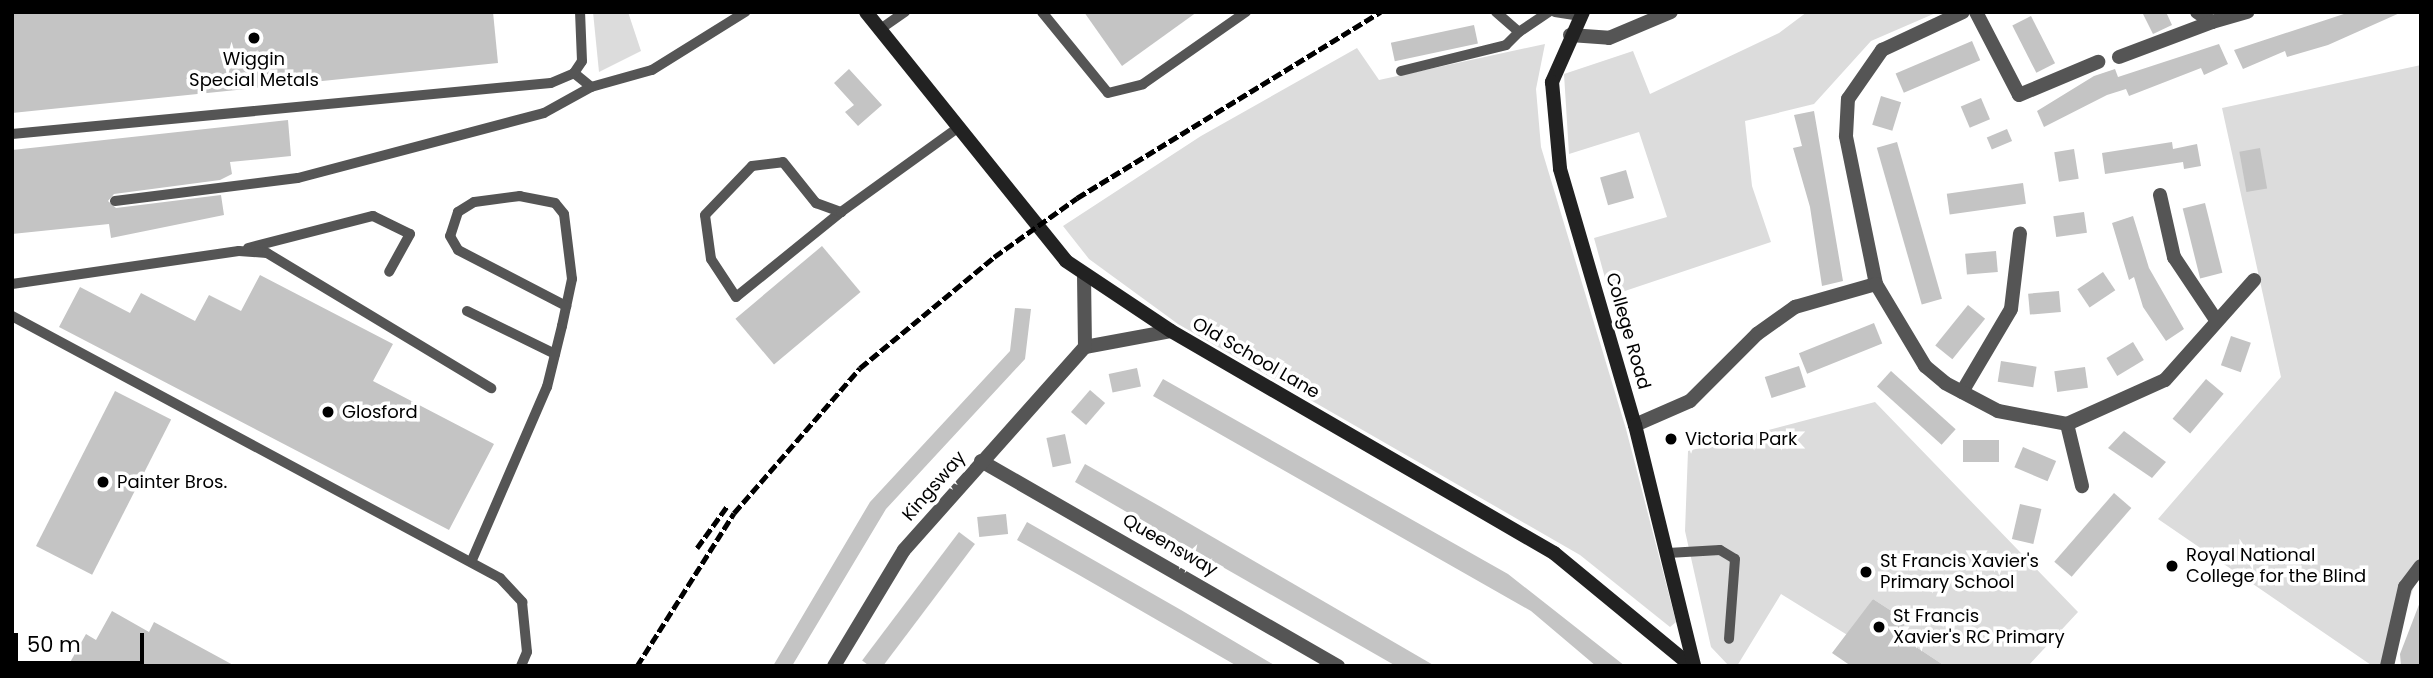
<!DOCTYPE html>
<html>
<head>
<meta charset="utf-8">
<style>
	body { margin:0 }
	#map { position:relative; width:2433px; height:678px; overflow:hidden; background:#fff; font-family:Poppins,sans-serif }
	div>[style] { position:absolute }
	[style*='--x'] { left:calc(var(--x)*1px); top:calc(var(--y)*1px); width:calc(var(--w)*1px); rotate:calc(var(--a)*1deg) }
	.green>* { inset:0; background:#dcdcdc }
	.building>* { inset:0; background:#c4c4c4; transform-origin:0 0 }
	.lane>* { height:10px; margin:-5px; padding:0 5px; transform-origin:5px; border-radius:5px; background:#555 }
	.street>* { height:14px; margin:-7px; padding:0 7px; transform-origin:7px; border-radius:7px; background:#555 }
	.secondary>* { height:14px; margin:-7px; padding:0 7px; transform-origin:7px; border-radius:7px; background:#222 }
	.rail>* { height:5px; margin-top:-2.5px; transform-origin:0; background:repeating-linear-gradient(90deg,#000 0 10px,transparent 0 13.5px) }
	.dots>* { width:19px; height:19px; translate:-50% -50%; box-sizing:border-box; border:4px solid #fff; border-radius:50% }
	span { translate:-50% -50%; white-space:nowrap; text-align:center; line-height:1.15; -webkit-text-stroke:7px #fff; paint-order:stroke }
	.poi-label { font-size:18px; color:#000 }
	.left { translate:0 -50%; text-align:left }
	.street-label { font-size:18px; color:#000 }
	.frame { position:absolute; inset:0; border:14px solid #000; pointer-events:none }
	.scale { position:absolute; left:14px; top:633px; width:130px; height:32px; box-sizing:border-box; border:4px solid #000; border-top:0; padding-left:9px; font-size:21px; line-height:24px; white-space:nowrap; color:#000; -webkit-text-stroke:5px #fff; paint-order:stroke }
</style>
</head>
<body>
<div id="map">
	<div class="green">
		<i style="clip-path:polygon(593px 12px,628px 12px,641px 51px,599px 72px)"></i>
		<i style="clip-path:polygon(1807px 12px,1938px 12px,1871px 41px,1814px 104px,1745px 121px,1752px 186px,1771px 242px,1610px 296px,1594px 238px,1667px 217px,1639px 132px,1569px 154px,1564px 74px,1633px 51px,1650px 94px,1779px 33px)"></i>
		<i style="clip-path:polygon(1545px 44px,1536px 89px,1541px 147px,1626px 429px,1676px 622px,1670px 627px,1580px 555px,1178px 324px,1089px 259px,1063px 226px,1201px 136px,1357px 48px,1379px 80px)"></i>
		<i style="clip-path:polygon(2421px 65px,2421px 566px,2387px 665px,2371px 665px,2158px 519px,2281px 377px,2222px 108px)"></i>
		<i style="clip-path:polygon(1875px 402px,2078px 612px,2028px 666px,1945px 666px,1898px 635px,1907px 621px,1873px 599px,1849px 636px,1781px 594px,1737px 666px,1729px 666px,1711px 647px,1685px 531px,1688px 451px)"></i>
	</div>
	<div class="building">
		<i style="clip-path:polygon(12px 12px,493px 12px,498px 63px,12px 113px)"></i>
		<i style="clip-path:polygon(1084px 12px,1197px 12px,1122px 66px)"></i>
		<i style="clip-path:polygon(2142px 12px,2166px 12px,2172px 25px,2153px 34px)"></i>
		<i style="clip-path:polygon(2350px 12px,2402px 12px,2328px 45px,2287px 57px,2285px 51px,2243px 69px,2234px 50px)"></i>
		<i style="left:2031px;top:16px;width:53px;height:21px;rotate:63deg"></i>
		<i style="left:1474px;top:25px;width:19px;height:85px;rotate:78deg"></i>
		<i style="left:1972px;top:41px;width:21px;height:83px;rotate:67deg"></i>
		<i style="clip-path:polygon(2219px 44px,2228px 64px,2204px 75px,2201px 68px,2129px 96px,2126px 89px,2107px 95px,2044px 127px,2037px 111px,2094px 76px,2115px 69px,2118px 77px)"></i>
		<i style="clip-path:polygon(849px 69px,882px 105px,858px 126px,845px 112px,854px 105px,834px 83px)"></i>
		<i style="left:1881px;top:96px;width:21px;height:30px;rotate:17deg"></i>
		<i style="left:1981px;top:98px;width:23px;height:22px;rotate:67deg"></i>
		<i style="clip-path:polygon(1814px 111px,1843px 281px,1822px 286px,1810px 207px,1793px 148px,1802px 146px,1794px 115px)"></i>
		<i style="clip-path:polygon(288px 120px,291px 156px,230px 162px,232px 174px,220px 180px,114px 194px,108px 201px,116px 208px,221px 195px,224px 215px,111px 238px,109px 224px,12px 234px,12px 150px)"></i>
		<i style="left:2007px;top:129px;width:13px;height:22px;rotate:67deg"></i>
		<i style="left:1897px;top:142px;width:163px;height:21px;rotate:74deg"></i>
		<i style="clip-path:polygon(2172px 142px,2173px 149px,2197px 144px,2201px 166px,2184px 169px,2183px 162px,2105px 174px,2102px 153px)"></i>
		<i style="left:2260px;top:148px;width:41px;height:21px;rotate:80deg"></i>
		<i style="left:2074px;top:149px;width:30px;height:20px;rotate:81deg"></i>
		<i style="left:1626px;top:170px;width:29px;height:27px;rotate:74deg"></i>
		<i style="left:2023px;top:183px;width:21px;height:77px;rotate:82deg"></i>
		<i style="left:2205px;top:203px;width:72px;height:23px;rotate:76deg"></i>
		<i style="left:2084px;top:212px;width:21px;height:31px;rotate:82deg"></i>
		<i style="clip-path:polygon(2133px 216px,2149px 268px,2184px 329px,2166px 341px,2143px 307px,2134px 277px,2129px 280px,2112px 223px)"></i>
		<i style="left:822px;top:246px;width:60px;height:113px;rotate:50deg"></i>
		<i style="left:1996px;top:251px;width:21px;height:31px;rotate:85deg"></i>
		<i style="left:2103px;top:272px;width:22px;height:31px;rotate:56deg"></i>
		<i style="clip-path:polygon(260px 275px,393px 344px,373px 381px,494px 444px,449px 530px,59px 327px,80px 287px,130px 313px,141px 293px,195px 321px,209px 295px,241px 311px)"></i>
		<i style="left:2059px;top:291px;width:21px;height:31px;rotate:85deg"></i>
		<i style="left:1968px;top:305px;width:22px;height:52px;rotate:39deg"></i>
		<i style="clip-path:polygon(1015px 308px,1031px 309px,1025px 359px,886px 509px,792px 666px,773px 666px,870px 502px,1010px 351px)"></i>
		<i style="left:1874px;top:323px;width:22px;height:81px;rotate:68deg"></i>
		<i style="left:2231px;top:336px;width:21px;height:31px;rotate:19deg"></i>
		<i style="left:2133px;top:342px;width:21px;height:31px;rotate:59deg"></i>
		<i style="left:2001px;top:361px;width:36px;height:21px;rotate:9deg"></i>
		<i style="left:1799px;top:366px;width:22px;height:36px;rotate:72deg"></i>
		<i style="left:2085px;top:367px;width:21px;height:31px;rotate:82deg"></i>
		<i style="left:1137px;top:368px;width:19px;height:29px;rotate:78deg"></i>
		<i style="left:1891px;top:371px;width:87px;height:21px;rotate:42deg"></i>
		<i style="clip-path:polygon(1163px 379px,1508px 574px,1625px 666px,1596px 666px,1531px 611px,1153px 396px)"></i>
		<i style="left:2206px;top:379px;width:23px;height:52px;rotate:40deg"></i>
		<i style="left:1090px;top:390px;width:20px;height:29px;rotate:41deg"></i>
		<i style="left:115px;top:391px;width:63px;height:174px;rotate:27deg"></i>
		<i style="clip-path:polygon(2124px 431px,2166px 462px,2152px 478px,2108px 448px)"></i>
		<i style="left:1065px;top:434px;width:30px;height:19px;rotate:78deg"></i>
		<i style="left:1963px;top:440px;width:36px;height:22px"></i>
		<i style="left:2023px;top:447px;width:36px;height:22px;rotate:23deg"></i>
		<i style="clip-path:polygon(1085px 464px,1161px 507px,1435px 666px,1396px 666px,1137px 518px,1075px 482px)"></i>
		<i style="left:2114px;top:493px;width:23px;height:91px;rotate:41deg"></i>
		<i style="left:2020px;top:504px;width:22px;height:36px;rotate:13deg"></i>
		<i style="left:1006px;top:514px;width:20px;height:29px;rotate:84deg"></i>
		<i style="clip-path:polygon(1027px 522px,1181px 610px,1276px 666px,1237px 666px,1079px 575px,1017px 540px)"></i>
		<i style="left:959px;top:532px;width:20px;height:161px;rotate:37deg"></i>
		<i style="clip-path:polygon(1873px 599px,1907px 621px,1898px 635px,1945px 666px,1851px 666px,1832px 653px)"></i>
		<i style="clip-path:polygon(2420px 602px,2421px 666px,2401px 666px,2400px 654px)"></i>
		<i style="clip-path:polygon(112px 611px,149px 632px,154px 622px,235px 666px,68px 666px,86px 634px,96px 640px)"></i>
	</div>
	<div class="lane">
		<i style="--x:1042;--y:12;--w:104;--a:50.8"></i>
		<i style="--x:1108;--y:93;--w:36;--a:-14"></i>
		<i style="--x:1143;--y:84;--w:126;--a:-35"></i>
		<i style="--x:1496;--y:12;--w:30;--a:41"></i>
		<i style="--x:1519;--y:32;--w:36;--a:-34"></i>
		<i style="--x:1555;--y:12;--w:26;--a:9"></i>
		<i style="--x:879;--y:30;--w:32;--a:-35"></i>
		<i style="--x:1401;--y:71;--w:108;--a:-13.9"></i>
		<i style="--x:1506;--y:45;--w:18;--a:-45"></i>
		<i style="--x:574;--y:73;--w:22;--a:39"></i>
		<i style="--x:591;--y:87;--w:63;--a:-15.6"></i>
		<i style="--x:652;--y:70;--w:110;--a:-31.9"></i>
		<i style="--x:12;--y:134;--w:541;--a:-5.41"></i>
		<i style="--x:551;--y:83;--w:25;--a:-23"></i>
		<i style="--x:574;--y:73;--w:14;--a:-56"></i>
		<i style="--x:582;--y:61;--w:49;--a:-92.3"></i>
		<i style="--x:115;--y:201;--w:184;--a:-7.2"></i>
		<i style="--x:298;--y:178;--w:254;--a:-14.8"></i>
		<i style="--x:544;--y:113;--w:54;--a:-29"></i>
		<i style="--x:841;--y:212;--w:135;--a:141"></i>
		<i style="--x:736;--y:297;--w:45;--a:-123.3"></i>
		<i style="--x:711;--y:259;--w:44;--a:-97.8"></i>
		<i style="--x:705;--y:215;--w:68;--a:-46.2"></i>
		<i style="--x:752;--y:166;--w:31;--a:-7"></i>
		<i style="--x:783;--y:162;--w:53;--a:51.2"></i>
		<i style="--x:816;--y:203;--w:27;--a:20"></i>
		<i style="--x:841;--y:212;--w:142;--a:-35.8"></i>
		<i style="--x:248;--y:248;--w:129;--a:-14.4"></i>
		<i style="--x:373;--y:216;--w:41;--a:25.9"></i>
		<i style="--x:410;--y:234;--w:43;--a:118.9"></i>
		<i style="--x:12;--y:284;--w:229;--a:-8.3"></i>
		<i style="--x:239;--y:251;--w:28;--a:4"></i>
		<i style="--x:267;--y:253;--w:262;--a:31.1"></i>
		<i style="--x:467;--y:311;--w:98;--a:26"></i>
		<i style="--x:12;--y:316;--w:554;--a:28.23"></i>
		<i style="--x:500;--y:578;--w:33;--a:47"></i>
		<i style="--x:522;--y:602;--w:50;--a:84.3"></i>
		<i style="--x:527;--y:652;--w:15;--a:113"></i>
		<i style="--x:1668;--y:553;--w:52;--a:-3.3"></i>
		<i style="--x:1720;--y:550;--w:17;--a:31"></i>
		<i style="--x:1735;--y:559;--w:80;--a:94.3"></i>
		<i style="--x:472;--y:560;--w:189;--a:-66.6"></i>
		<i style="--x:547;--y:387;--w:63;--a:-76.2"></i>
		<i style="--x:562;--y:326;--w:48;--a:-78"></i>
		<i style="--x:572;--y:279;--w:65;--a:-97"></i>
		<i style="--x:564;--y:214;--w:14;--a:-129"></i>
		<i style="--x:555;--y:203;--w:36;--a:-169"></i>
		<i style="--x:520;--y:196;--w:46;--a:172.6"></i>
		<i style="--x:474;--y:202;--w:19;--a:148"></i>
		<i style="--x:458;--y:212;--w:25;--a:108"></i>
		<i style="--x:450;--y:236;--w:16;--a:60"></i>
		<i style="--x:458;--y:250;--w:122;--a:27.4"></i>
	</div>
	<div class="street">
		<i style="--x:1976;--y:12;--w:93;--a:62.6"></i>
		<i style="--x:2019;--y:95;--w:86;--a:-22.7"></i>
		<i style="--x:2197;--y:12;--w:18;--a:34"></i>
		<i style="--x:2212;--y:22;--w:37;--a:-16"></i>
		<i style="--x:1570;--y:35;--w:39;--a:4"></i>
		<i style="--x:1609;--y:38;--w:67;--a:-22.8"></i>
		<i style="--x:2119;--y:57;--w:99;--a:-20.6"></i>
		<i style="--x:2160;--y:195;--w:64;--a:77.3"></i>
		<i style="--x:2174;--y:257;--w:76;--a:56.3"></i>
		<i style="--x:1876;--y:284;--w:151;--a:-101.5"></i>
		<i style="--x:1846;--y:136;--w:37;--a:-87"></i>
		<i style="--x:1848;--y:99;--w:60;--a:-55.2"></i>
		<i style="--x:1882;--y:50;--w:89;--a:-25.1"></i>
		<i style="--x:1085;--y:347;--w:87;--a:-10.5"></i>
		<i style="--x:1962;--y:392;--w:96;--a:-59.4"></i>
		<i style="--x:2011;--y:309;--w:76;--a:-83.2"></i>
		<i style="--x:2067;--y:424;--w:64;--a:76.4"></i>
		<i style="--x:1635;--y:425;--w:60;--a:-23.6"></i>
		<i style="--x:1690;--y:401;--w:95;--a:-45"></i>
		<i style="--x:1757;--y:334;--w:47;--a:-35.4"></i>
		<i style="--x:1795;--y:307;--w:84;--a:-15.9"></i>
		<i style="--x:1876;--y:284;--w:96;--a:59.1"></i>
		<i style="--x:1925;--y:366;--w:26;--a:40"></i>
		<i style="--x:1945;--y:383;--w:60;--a:27.8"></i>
		<i style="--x:1998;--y:411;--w:70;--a:10.7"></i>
		<i style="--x:2067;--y:424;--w:107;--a:-24.2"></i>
		<i style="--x:2165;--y:380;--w:134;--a:-48.3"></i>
		<i style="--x:981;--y:461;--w:412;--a:29.9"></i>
		<i style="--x:834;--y:666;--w:135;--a:-58.9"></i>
		<i style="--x:904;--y:550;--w:272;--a:-48.3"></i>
		<i style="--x:1085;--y:347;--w:72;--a:-90.8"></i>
		<i style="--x:2387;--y:666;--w:81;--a:-77.2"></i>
		<i style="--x:2405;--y:587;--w:26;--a:-53"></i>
	</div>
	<div class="secondary">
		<i style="--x:866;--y:12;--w:319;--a:51.2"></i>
		<i style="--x:1066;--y:261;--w:126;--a:33.7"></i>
		<i style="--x:1171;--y:331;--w:443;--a:30.1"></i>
		<i style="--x:1554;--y:553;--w:178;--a:39.5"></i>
		<i style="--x:1583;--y:12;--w:77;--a:113.9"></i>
		<i style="--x:1552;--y:82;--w:87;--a:84.7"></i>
		<i style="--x:1560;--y:169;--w:267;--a:73.7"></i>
		<i style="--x:1635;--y:425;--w:248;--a:76.2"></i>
	</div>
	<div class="rail">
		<i style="--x:697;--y:548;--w:53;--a:-54.2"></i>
		<i style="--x:637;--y:666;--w:181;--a:-57.6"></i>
		<i style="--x:734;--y:513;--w:192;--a:-49"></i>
		<i style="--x:860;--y:368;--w:174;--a:-39.6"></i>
		<i style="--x:994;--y:257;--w:102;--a:-35.4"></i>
		<i style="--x:1077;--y:198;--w:356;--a:-31.5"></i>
	</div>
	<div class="dots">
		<i style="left:254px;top:38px;background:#000"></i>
		<i style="left:328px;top:412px;background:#000"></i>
		<i style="left:1671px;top:439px;background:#000"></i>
		<i style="left:103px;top:482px;background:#000"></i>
		<i style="left:2172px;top:566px;background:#000"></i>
		<i style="left:1866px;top:572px;background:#000"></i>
		<i style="left:1879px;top:627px;background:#000"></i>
	</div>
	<div class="poi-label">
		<span style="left:254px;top:70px">Wiggin<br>Special Metals</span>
		<span class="left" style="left:342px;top:412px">Glosford</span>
		<span class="left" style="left:1685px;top:439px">Victoria Park</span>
		<span class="left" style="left:117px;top:482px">Painter Bros.</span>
		<span class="left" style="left:2186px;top:566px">Royal National<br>College for the Blind</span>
		<span class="left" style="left:1880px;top:572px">St Francis Xavier's<br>Primary School</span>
		<span class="left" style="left:1893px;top:627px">St Francis<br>Xavier's RC Primary</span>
	</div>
	<div class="street-label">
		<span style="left:1628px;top:331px;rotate:74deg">College Road</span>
		<span style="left:1256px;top:358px;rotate:30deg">Old School Lane</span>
		<span style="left:934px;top:486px;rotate:-49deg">Kingsway</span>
		<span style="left:1170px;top:545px;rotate:30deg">Queensway</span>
	</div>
	<div class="frame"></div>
	<div class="scale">50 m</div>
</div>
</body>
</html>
